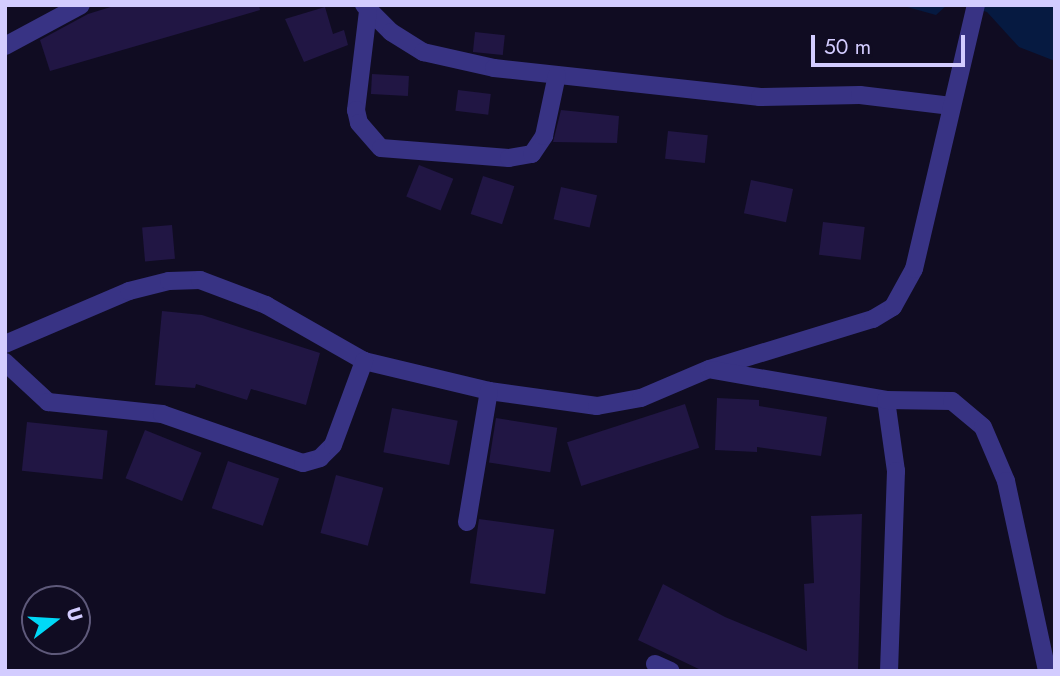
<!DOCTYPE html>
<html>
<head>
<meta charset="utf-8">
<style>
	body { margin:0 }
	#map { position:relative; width:1060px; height:676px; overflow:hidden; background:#100c22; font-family:Jost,sans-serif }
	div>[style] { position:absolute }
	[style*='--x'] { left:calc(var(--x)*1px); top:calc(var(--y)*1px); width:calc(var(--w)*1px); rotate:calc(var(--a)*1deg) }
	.water>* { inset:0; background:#061a41 }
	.building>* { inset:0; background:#211644; transform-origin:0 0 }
	.street>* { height:18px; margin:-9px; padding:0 9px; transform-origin:9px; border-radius:9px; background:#383384 }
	span { translate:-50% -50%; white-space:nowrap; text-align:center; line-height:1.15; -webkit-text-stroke:5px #100c22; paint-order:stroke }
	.frame { position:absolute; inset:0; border:7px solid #d3ccff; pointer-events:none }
	.north { position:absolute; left:21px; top:585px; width:70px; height:70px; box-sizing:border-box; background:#100c22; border:2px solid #5e597a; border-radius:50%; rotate:73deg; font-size:19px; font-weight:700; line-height:28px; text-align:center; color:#d3ccff }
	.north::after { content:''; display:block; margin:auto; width:24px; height:32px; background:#00d9f7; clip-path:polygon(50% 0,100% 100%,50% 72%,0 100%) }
	.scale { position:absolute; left:811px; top:35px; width:154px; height:32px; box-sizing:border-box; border:4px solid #d3ccff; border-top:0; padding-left:9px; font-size:21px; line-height:24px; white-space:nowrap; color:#d3ccff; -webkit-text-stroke:5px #100c22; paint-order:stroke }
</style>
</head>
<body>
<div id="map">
	<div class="water">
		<i style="clip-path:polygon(900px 5px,947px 5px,936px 15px)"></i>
		<i style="clip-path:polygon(963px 5px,1055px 5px,1055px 61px,1019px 47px,987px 12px)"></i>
	</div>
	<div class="building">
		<i style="clip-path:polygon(117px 5px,259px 5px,260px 10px,50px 71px,40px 40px,88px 14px)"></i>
		<i style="clip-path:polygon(325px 7px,333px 34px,344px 30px,348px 45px,304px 62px,285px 19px)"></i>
		<i style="left:475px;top:32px;width:30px;height:20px;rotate:6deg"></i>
		<i style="left:372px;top:74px;width:37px;height:20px;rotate:3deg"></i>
		<i style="left:458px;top:90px;width:33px;height:21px;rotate:7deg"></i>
		<i style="clip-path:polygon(561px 110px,619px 116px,617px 143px,553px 142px)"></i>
		<i style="left:668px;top:131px;width:40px;height:28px;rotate:6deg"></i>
		<i style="left:419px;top:165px;width:37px;height:34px;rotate:22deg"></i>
		<i style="left:483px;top:176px;width:33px;height:40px;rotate:18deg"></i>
		<i style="left:751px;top:180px;width:43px;height:34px;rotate:12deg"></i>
		<i style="left:561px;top:187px;width:37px;height:33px;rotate:13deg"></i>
		<i style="left:823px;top:222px;width:42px;height:33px;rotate:7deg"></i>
		<i style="left:172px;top:225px;width:34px;height:30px;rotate:85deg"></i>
		<i style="clip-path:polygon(162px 311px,202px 315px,320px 353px,306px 405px,251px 389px,247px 400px,196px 384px,195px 388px,155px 385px)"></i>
		<i style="clip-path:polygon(717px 398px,759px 400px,759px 406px,827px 417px,821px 456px,757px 447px,757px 452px,715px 450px)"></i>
		<i style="left:685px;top:404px;width:46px;height:124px;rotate:72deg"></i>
		<i style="left:392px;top:408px;width:67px;height:45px;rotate:11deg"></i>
		<i style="left:496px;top:418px;width:62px;height:45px;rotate:9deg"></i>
		<i style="left:27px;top:422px;width:81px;height:49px;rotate:6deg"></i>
		<i style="left:145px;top:430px;width:61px;height:52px;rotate:22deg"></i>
		<i style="left:228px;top:461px;width:54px;height:50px;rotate:19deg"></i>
		<i style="left:336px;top:475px;width:49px;height:60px;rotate:15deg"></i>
		<i style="clip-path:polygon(862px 514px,858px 671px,703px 671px,638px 640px,663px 584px,725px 617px,807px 651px,804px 584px,814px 583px,811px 516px)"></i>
		<i style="left:479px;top:519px;width:76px;height:65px;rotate:8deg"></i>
	</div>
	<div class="street">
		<i style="--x:364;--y:5;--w:38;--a:45"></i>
		<i style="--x:391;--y:32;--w:38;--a:32"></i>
		<i style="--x:423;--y:52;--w:73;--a:12.7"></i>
		<i style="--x:494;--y:68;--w:268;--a:6.2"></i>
		<i style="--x:760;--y:97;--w:100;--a:-1.1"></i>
		<i style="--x:860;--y:95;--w:92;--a:6.9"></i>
		<i style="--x:368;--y:11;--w:100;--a:96.9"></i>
		<i style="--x:356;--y:110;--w:13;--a:77"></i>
		<i style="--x:359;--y:123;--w:33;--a:49"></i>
		<i style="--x:381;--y:148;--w:128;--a:4.5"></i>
		<i style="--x:509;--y:158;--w:23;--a:-10"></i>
		<i style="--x:532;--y:154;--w:22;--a:-56"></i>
		<i style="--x:544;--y:136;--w:62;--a:-78"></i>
		<i style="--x:5;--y:46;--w:86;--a:-28.3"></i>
		<i style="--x:5;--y:344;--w:135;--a:-23.1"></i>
		<i style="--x:129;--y:291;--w:41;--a:-14"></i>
		<i style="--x:169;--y:281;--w:31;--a:-2"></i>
		<i style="--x:200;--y:280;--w:71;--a:20.7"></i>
		<i style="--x:266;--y:305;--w:113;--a:29.7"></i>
		<i style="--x:364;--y:361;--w:129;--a:13.5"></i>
		<i style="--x:489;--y:391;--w:109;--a:7.9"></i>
		<i style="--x:597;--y:406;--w:45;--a:-10.3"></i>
		<i style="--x:641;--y:398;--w:74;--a:-23.1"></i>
		<i style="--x:709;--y:369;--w:171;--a:-17"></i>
		<i style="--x:873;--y:319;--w:23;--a:-31"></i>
		<i style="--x:893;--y:307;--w:43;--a:-61.1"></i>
		<i style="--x:914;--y:269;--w:271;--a:-76.8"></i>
		<i style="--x:5;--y:362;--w:59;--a:42.9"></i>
		<i style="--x:48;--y:402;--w:115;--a:6"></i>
		<i style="--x:162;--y:414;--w:149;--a:19.2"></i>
		<i style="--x:303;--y:463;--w:18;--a:-16"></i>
		<i style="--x:320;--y:458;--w:18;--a:-45"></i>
		<i style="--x:333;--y:445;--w:90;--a:-69.7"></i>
		<i style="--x:713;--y:370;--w:176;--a:9.8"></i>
		<i style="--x:886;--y:400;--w:72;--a:82"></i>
		<i style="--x:896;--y:471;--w:200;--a:92"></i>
		<i style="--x:886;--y:400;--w:66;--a:0.9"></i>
		<i style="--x:952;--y:401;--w:40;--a:40"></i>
		<i style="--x:983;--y:427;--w:59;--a:66.9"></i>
		<i style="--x:1006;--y:481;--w:194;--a:77.8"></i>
		<i style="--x:467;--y:522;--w:133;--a:-80.5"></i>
		<i style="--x:655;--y:664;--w:17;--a:24"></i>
	</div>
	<div class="frame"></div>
	<div class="north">U</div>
	<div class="scale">50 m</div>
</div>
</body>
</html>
